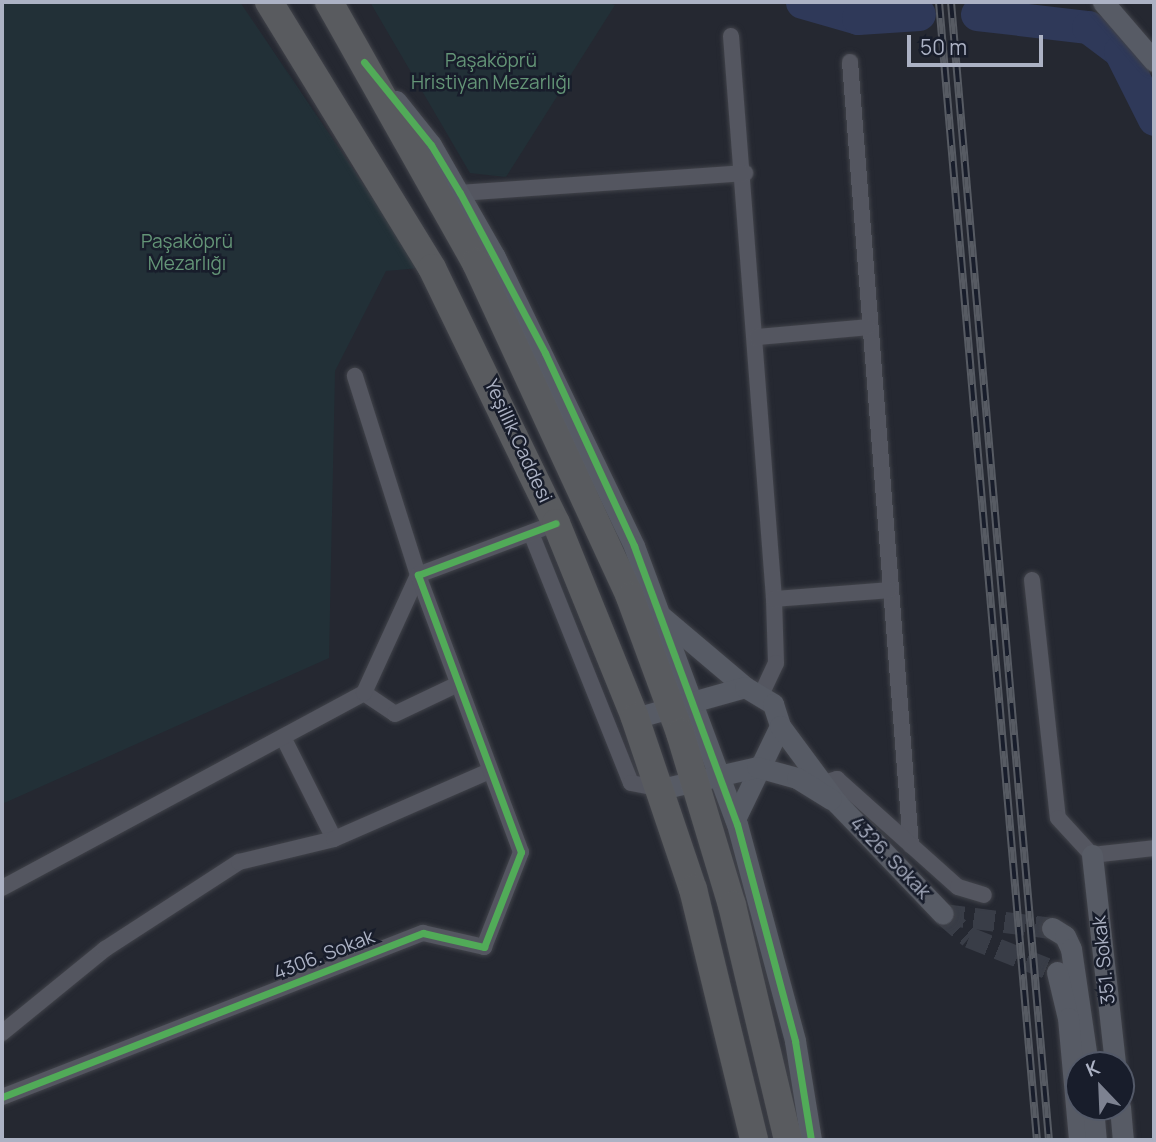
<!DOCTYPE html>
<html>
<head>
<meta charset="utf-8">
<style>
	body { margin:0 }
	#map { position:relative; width:1156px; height:1142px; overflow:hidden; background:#252831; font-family:Manrope,sans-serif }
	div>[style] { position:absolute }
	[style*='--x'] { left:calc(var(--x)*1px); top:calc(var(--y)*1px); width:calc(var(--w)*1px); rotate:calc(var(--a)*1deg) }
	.green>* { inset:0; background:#223037 }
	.river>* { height:33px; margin:-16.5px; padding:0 16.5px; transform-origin:16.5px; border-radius:16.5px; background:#2f3959 }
	.secondary-tunnel>* { height:21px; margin-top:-10.5px; transform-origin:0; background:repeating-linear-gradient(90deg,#393d47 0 21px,transparent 0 31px) }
	.roads { filter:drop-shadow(0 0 2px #41434a) drop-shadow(0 0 2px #41434a) }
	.street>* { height:16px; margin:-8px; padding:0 8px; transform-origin:8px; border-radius:8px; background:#545660 }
	.secondary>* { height:21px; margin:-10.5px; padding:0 10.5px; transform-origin:10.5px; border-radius:10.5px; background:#575b65 }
	.highway>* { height:28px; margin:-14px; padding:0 14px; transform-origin:14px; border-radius:14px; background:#595b5f }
	.rail>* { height:8px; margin-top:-4px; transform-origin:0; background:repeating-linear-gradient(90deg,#181d2b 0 16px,#575b63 0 32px); box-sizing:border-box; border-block:2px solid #575b63 }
	.cycleway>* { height:7px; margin:-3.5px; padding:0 3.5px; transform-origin:3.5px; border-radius:3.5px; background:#51ab58 }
	span { translate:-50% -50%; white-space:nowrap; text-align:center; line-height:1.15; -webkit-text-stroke:5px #181d2b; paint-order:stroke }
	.park-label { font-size:19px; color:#649577 }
	.street-label { font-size:19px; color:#acb2c4 }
	.frame { position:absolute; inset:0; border:4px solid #acb2c4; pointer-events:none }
	.north { position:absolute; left:1065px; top:1051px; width:70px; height:70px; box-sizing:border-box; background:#181d2b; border:2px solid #535968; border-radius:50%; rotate:337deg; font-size:19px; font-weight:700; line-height:28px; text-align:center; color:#acb2c4 }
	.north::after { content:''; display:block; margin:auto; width:24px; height:32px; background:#7d8291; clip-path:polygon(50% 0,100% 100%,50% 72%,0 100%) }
	.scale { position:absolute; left:907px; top:35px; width:136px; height:32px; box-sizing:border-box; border:4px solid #acb2c4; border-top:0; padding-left:9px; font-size:21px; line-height:24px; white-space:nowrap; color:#acb2c4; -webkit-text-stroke:5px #181d2b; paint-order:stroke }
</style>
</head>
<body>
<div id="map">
	<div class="green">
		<i style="clip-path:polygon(2px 2px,240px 2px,420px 268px,386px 271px,335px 371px,329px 658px,2px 804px)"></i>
		<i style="clip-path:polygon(370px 2px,607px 2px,615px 5px,506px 177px,470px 173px)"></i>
	</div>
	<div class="river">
		<i style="--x:802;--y:2;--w:58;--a:15.9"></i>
		<i style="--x:858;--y:18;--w:61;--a:-3.8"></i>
		<i style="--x:977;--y:14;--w:112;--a:6.7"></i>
		<i style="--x:1088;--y:27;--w:40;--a:37"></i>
		<i style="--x:1120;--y:51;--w:76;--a:63.4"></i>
	</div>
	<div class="secondary-tunnel">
		<i style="--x:943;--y:914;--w:35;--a:41"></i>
		<i style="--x:969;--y:937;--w:95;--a:21.7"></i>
		<i style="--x:943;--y:914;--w:110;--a:7.3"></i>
	</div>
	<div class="roads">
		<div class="street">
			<i style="--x:731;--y:36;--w:565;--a:85.63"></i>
			<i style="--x:774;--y:599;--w:64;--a:88.2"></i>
			<i style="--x:776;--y:663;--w:35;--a:115"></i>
			<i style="--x:850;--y:62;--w:786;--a:85.55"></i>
			<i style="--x:460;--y:193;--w:286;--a:-4"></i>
			<i style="--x:757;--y:337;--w:111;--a:-5.1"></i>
			<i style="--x:531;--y:533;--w:269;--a:68.2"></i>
			<i style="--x:631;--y:783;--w:31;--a:11"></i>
			<i style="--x:1032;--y:580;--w:239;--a:83.8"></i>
			<i style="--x:1058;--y:818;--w:50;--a:47.4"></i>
			<i style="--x:1092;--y:855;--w:62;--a:-6.4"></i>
			<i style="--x:774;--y:599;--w:116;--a:-4.4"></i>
			<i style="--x:364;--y:693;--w:37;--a:34"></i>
			<i style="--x:395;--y:714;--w:68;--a:-25.4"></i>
			<i style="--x:283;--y:737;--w:114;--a:63.4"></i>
			<i style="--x:824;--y:783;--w:14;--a:-17"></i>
			<i style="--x:837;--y:779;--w:162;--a:41.8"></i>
			<i style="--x:958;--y:887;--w:27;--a:17"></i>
			<i style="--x:2;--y:888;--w:411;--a:-28.3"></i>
			<i style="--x:364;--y:693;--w:130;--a:-65.4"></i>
			<i style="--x:418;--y:575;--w:209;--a:-107.6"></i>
			<i style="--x:2;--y:1033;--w:133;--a:-39.2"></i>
			<i style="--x:105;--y:949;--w:160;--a:-33"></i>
			<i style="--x:239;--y:862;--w:98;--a:-13.6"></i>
			<i style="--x:334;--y:839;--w:170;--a:-23.6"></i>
			<i style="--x:2;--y:1097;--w:452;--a:-21.3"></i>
			<i style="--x:423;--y:933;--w:63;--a:12.9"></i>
			<i style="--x:484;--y:947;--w:102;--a:-68.7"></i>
			<i style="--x:521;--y:852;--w:296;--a:-110.4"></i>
			<i style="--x:418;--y:575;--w:147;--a:-20.6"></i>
		</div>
		<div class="secondary">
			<i style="--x:1103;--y:2;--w:78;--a:49.2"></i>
			<i style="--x:396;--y:101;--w:56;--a:51.5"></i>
			<i style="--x:431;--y:145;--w:129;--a:60.3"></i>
			<i style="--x:495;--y:257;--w:321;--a:64.3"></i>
			<i style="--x:634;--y:546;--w:296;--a:69.7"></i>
			<i style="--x:737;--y:824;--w:225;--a:75"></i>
			<i style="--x:795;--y:1041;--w:100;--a:80.8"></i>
			<i style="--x:661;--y:616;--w:110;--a:40.2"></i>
			<i style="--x:635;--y:718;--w:114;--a:-15.7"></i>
			<i style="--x:745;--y:687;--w:33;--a:31"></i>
			<i style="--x:773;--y:704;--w:23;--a:72"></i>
			<i style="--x:780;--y:726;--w:103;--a:115.8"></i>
			<i style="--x:780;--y:726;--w:96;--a:53.5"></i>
			<i style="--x:837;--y:803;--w:153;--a:46.3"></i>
			<i style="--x:661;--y:789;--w:98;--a:-12.9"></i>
			<i style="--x:757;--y:767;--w:41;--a:15.4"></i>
			<i style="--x:797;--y:778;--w:40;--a:32"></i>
			<i style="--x:1092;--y:855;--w:211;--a:83.7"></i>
			<i style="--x:1052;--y:928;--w:15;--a:32"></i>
			<i style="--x:1065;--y:936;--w:14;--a:65"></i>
			<i style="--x:1071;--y:949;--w:117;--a:81.7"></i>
			<i style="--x:1057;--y:972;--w:47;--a:76.6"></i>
			<i style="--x:1068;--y:1018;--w:122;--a:84.8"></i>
			<i style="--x:1093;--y:1107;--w:33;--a:85"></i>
			<i style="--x:1120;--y:1107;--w:33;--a:85"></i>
		</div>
		<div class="highway">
			<i style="--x:269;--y:2;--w:312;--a:58.5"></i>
			<i style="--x:432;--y:268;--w:284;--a:64.1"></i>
			<i style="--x:556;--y:523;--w:210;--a:67.9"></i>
			<i style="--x:635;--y:718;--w:181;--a:71.3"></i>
			<i style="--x:693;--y:889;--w:258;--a:76.3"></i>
			<i style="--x:329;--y:2;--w:300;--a:60.6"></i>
			<i style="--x:476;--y:263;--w:368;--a:65.2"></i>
			<i style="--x:630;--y:597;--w:145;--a:69.8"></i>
			<i style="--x:680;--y:733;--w:180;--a:73.2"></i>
			<i style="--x:732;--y:905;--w:242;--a:76.6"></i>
		</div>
	</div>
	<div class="rail">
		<i style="--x:939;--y:2;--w:1142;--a:85.08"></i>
		<i style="--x:951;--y:2;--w:1142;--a:85.08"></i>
	</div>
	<div class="cycleway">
		<i style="--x:364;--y:62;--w:107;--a:51.1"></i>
		<i style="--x:431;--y:145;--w:56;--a:58.9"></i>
		<i style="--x:460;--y:193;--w:181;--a:62"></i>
		<i style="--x:545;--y:353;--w:213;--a:65.2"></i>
		<i style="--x:634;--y:546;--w:296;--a:69.7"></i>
		<i style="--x:737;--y:824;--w:225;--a:75"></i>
		<i style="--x:795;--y:1041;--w:100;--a:80.8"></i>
		<i style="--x:2;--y:1097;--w:452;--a:-21.3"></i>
		<i style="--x:423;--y:933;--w:63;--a:12.9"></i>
		<i style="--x:484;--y:947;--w:102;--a:-68.7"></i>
		<i style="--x:521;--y:852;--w:296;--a:-110.4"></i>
		<i style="--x:418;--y:575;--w:147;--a:-20.6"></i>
	</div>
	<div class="park-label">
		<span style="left:491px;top:72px">Paşaköprü<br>Hristiyan Mezarlığı</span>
		<span style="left:187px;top:253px">Paşaköprü<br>Mezarlığı</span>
	</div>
	<div class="street-label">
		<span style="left:518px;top:441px;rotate:65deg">Yeşillik Caddesi</span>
		<span style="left:890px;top:858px;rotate:46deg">4326. Sokak</span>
		<span style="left:324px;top:955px;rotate:-21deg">4306. Sokak</span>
		<span style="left:1104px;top:960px;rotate:-96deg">351. Sokak</span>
	</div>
	<div class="frame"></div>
	<div class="north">K</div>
	<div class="scale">50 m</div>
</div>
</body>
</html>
